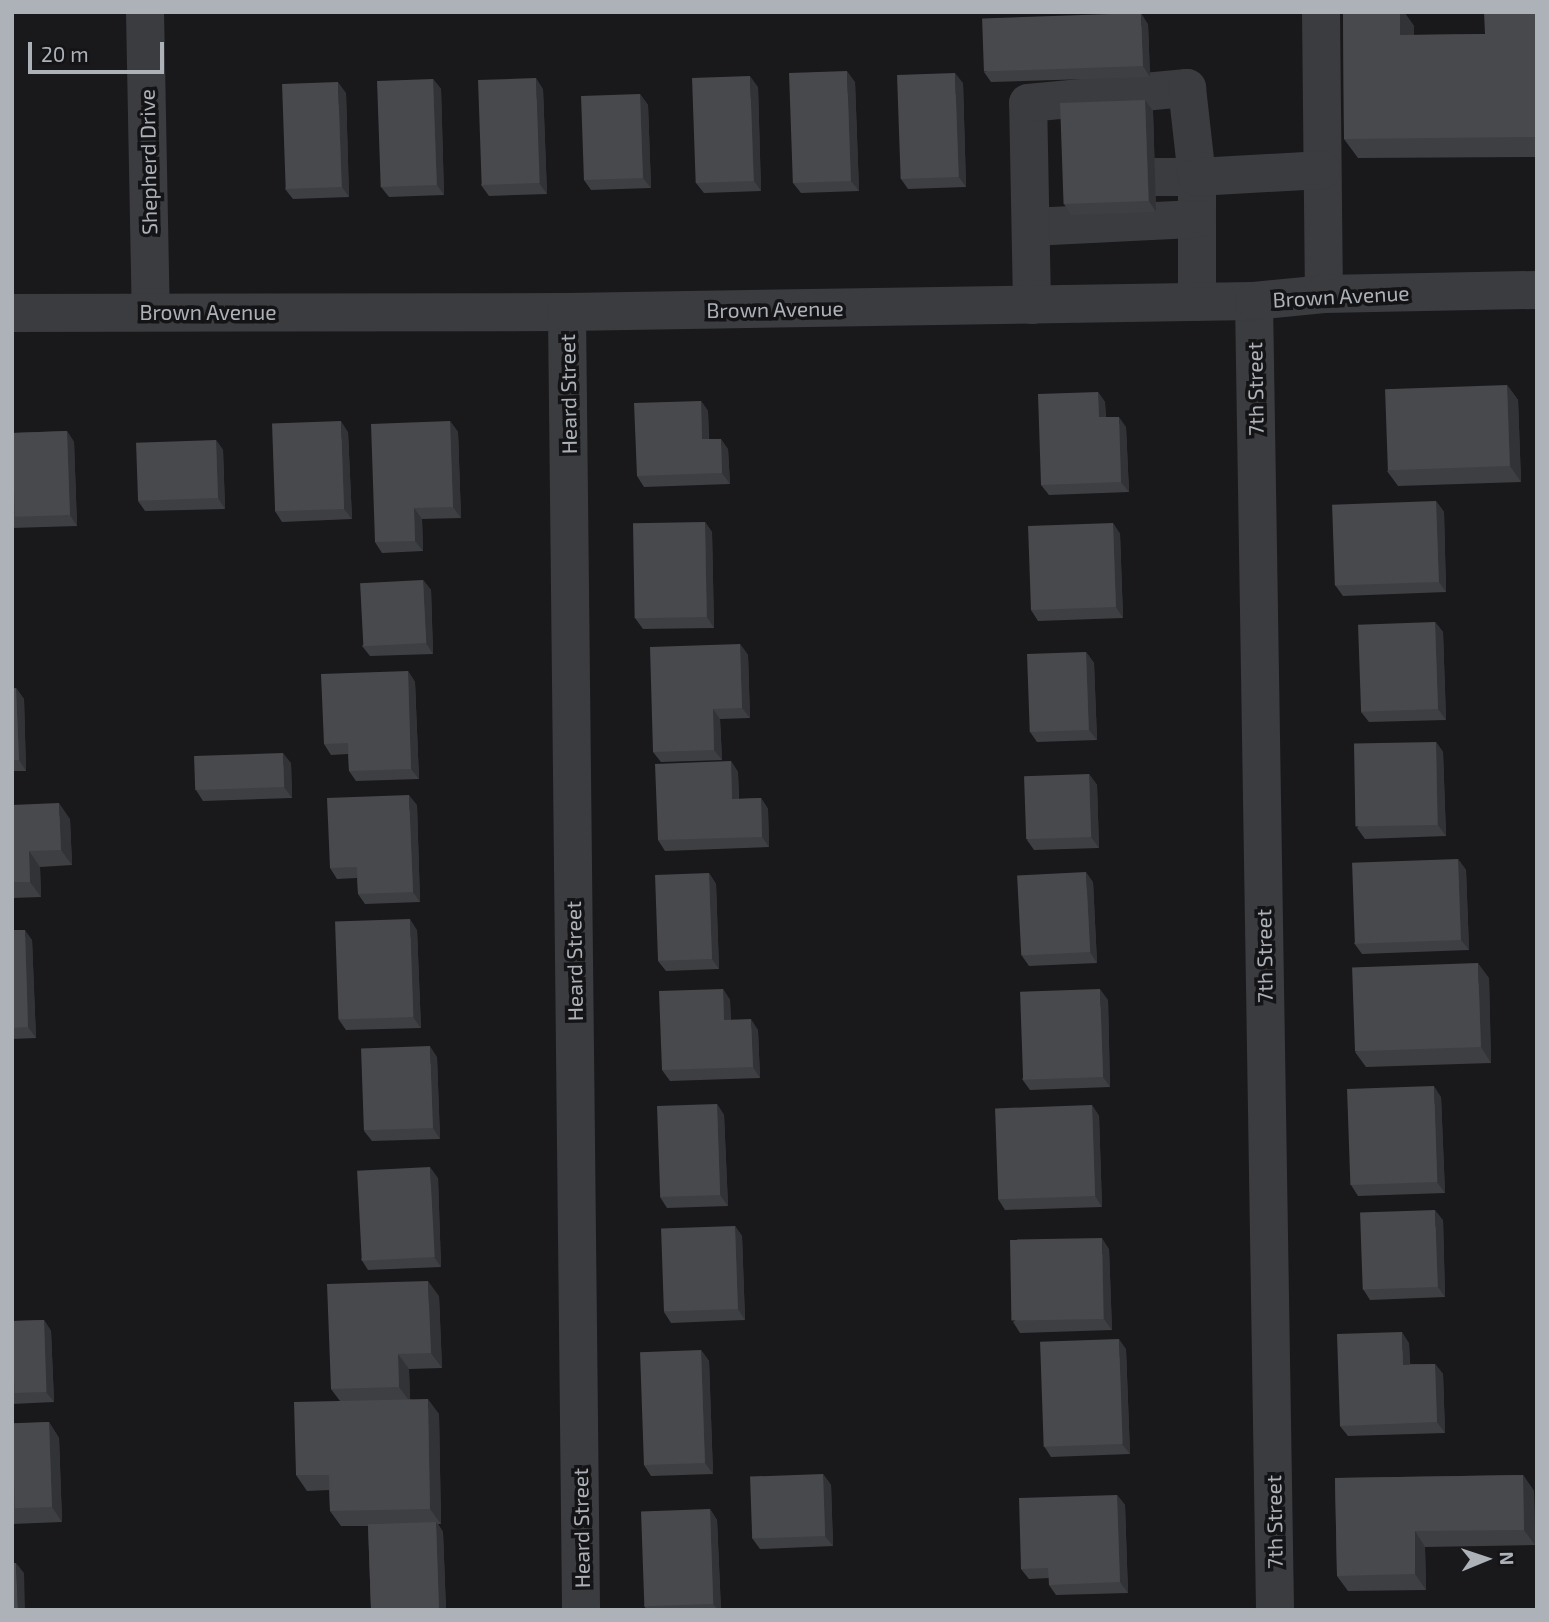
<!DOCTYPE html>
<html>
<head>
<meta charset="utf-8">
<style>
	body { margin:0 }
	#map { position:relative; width:1549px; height:1622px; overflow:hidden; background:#19191b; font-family:"Exo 2",sans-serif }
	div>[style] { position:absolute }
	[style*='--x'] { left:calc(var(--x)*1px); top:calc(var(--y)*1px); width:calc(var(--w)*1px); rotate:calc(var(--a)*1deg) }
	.minor>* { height:38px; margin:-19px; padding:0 19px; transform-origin:19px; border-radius:19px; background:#3a3c3f }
	.wall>* { inset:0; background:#3e3f42 }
	.shaded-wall>* { inset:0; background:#323336 }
	.building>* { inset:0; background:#48494d; transform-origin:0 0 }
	span { translate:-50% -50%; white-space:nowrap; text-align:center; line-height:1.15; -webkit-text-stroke:7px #141416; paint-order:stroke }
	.street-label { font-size:21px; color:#adb2b9 }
	.frame { position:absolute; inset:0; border:14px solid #adb2b9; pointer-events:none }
	.north { position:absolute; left:1451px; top:1524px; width:70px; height:70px; -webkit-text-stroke:5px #141416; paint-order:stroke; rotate:88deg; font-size:19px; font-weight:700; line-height:28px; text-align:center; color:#adb2b9 }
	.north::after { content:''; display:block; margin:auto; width:24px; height:32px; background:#adb2b9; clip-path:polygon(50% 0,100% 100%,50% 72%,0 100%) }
	.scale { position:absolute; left:28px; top:42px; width:136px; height:32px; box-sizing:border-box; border:4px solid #adb2b9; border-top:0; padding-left:9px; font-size:21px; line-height:24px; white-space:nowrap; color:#adb2b9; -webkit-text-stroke:5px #141416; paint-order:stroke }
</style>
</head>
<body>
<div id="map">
	<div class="minor">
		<i style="--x:145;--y:12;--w:300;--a:88.9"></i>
		<i style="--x:1321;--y:12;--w:282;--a:89.4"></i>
		<i style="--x:1155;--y:177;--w:42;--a:0"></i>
		<i style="--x:1197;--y:177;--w:125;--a:90"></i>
		<i style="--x:1031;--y:227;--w:166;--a:-2.8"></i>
		<i style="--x:1254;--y:301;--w:1309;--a:89.08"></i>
		<i style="--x:1032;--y:305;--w:202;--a:-91.1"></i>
		<i style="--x:1028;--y:103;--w:160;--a:-5.4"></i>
		<i style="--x:1187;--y:88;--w:90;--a:83.6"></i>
		<i style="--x:1197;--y:177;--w:125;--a:-3.2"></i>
		<i style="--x:567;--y:312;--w:1298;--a:89.38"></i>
		<i style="--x:12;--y:313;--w:555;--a:-0.1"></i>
		<i style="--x:567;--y:312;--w:687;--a:-0.92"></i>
		<i style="--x:1254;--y:301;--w:70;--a:-5.7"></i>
		<i style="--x:1324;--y:294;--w:213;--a:-1.1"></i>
	</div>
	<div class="wall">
		<i style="clip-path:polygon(1343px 12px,1404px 12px,1414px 26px,1414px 35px,1485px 34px,1537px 12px,1537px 157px,1358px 158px,1344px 139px)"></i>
		<i style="clip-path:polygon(1148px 24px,1150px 77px,991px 82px,984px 72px)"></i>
		<i style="clip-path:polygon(433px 79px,441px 89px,444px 195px,389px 197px,381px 187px)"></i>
		<i style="clip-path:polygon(855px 82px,859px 191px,801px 193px,793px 183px)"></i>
		<i style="clip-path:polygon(963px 83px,966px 187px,908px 189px,901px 179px)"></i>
		<i style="clip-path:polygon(758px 87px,761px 191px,704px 193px,696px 183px)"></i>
		<i style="clip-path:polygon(543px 89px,547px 194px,489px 196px,481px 185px)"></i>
		<i style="clip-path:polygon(346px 93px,349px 197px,293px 199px,285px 189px)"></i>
		<i style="clip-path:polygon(640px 94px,648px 105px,651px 188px,591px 190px,584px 180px)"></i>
		<i style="clip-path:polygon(1145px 100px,1153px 111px,1156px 212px,1071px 215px,1064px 204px)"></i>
		<i style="clip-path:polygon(1507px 385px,1518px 400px,1521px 482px,1398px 486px,1387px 471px)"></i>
		<i style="clip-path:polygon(1098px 392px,1105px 402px,1106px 417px,1126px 427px,1129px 492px,1049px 495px,1041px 485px)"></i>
		<i style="clip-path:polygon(701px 401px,708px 411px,709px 439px,728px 449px,730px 484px,644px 487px,637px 476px)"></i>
		<i style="clip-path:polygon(450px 421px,458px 432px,461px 518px,422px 519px,423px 551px,382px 553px,375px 542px)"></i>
		<i style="clip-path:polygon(67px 431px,74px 442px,77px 526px,12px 528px,12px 433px)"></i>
		<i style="clip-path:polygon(348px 432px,352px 519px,282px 522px,275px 511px)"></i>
		<i style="clip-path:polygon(216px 440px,223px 450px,225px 509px,145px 511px,138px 501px)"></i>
		<i style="clip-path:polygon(1436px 501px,1444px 512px,1446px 592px,1343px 596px,1335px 585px)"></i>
		<i style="clip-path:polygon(705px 522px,712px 532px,714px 628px,643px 629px,635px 618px)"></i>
		<i style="clip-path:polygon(1113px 523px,1120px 534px,1123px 618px,1038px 621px,1031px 610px)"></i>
		<i style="clip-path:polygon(423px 580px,431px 590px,433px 654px,370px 656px,362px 646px)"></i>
		<i style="clip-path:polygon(1435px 622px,1443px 632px,1446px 720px,1369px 722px,1361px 712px)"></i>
		<i style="clip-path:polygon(740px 644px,748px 655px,750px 718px,720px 719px,722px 760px,661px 762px,653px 752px)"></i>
		<i style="clip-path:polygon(1086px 652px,1094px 663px,1097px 740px,1037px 742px,1030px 732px)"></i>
		<i style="clip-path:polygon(408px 671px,415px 682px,419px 779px,356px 781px,349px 771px,348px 754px,331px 755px,324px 744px)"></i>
		<i style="clip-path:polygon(16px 688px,24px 699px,26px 771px,12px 771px,12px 689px)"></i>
		<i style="clip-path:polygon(1436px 742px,1443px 752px,1446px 836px,1365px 839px,1357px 828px)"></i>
		<i style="clip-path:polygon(731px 761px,738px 772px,739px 799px,761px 798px,768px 809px,769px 847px,665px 851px,658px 840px)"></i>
		<i style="clip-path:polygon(291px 763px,292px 798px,203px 801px,196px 790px)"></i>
		<i style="clip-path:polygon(1089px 774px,1097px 785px,1099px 848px,1034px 850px,1027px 840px)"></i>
		<i style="clip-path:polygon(12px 805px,70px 819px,72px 865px,40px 867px,41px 897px,12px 898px)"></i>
		<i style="clip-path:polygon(417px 805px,420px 902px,365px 904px,358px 894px,357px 878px,337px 879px,330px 868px)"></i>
		<i style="clip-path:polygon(1458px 859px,1466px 870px,1469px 950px,1362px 954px,1354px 943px)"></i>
		<i style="clip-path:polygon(709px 873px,716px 884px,719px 969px,666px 971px,658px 961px)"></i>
		<i style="clip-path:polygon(1093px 882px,1097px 963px,1029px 966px,1022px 956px)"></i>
		<i style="clip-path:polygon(12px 930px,32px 940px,36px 1038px,12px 1039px)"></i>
		<i style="clip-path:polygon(417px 930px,421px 1028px,346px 1030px,339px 1020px)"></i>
		<i style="clip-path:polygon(1489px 978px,1491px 1063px,1366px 1067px,1355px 1052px)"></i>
		<i style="clip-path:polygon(723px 989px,730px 1000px,731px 1020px,758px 1030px,760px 1078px,670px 1081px,662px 1070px)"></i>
		<i style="clip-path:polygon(1108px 1000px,1110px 1087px,1030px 1090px,1022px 1079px)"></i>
		<i style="clip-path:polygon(437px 1057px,440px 1139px,372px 1141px,364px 1131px)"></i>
		<i style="clip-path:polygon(1441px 1097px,1445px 1193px,1358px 1196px,1351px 1185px)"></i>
		<i style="clip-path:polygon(717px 1104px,724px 1115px,728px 1206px,667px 1208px,660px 1197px)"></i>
		<i style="clip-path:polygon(1092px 1105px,1099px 1116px,1102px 1207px,1005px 1210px,998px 1199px)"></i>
		<i style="clip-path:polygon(438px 1178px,441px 1267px,368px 1270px,361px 1259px)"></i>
		<i style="clip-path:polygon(1443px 1220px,1445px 1297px,1370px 1300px,1363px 1289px)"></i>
		<i style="clip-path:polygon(735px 1226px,742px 1236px,745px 1320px,671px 1323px,664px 1312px)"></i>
		<i style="clip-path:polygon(1109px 1249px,1112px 1330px,1020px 1333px,1013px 1322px)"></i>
		<i style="clip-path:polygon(439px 1296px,442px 1368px,409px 1369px,410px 1399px,439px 1414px,441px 1524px,438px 1524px,443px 1532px,446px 1610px,371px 1610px,368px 1526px,341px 1526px,330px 1511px,329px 1490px,307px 1491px,296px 1475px,340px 1401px,331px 1389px)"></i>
		<i style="clip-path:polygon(44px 1320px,51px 1331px,54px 1402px,12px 1404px,12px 1321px)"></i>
		<i style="clip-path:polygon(1409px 1343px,1410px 1364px,1435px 1364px,1443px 1374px,1445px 1433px,1348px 1436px,1340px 1426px)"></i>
		<i style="clip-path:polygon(1126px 1349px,1130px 1454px,1051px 1457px,1044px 1446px)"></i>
		<i style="clip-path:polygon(701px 1350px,709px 1361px,713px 1474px,651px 1476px,644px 1465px)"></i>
		<i style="clip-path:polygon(49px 1422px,59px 1438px,62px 1522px,12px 1524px,12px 1424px)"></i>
		<i style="clip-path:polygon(823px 1474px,831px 1485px,833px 1546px,760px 1549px,752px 1538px)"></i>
		<i style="clip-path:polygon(1523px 1475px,1534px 1491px,1535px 1545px,1425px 1547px,1426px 1590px,1348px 1591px,1337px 1576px,1335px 1478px)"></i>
		<i style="clip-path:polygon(1117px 1495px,1125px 1505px,1128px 1593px,1056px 1595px,1049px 1585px,1049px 1578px,1029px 1579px,1021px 1569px)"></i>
		<i style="clip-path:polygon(710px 1509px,717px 1520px,721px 1610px,647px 1610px,644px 1606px)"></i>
	</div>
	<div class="shaded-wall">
		<i style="clip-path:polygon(1400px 12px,1404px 12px,1414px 26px,1414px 55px,1400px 35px)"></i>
		<i style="clip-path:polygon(1141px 13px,1148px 24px,1150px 77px,1143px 66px)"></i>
		<i style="clip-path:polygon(847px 71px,855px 82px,859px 191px,851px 181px)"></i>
		<i style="clip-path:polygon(955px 73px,963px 83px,966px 187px,959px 177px)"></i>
		<i style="clip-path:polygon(750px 76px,758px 87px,761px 191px,754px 181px)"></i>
		<i style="clip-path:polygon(536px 78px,543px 89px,547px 194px,539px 183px)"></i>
		<i style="clip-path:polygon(433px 79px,441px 89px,444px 195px,437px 185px)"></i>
		<i style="clip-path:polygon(338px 82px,346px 93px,349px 197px,342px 187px)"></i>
		<i style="clip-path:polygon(640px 94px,648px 105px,651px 188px,643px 178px)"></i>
		<i style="clip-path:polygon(1145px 100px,1153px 111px,1156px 212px,1149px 201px)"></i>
		<i style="clip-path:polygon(1507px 385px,1518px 400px,1521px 482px,1510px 466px)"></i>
		<i style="clip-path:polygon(1098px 392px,1105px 402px,1106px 428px,1099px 417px)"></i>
		<i style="clip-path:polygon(701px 401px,708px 411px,709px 450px,702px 439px)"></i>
		<i style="clip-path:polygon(1119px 417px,1126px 427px,1129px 492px,1121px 482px)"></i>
		<i style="clip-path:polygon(341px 421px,348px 432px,352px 519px,344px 509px)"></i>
		<i style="clip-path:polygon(450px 421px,458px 432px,461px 518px,453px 507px)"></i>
		<i style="clip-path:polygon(67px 431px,74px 442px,77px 526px,70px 515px)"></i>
		<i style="clip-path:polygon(721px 439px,728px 449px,730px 484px,722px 473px)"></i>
		<i style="clip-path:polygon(216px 440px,223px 450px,225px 509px,218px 498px)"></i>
		<i style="clip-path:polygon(1436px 501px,1444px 512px,1446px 592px,1439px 582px)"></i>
		<i style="clip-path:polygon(414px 508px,422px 519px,423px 551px,415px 541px)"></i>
		<i style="clip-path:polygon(705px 522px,712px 532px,714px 628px,707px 617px)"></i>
		<i style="clip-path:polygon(1113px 523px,1120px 534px,1123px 618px,1116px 607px)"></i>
		<i style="clip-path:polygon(423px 580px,431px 590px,433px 654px,426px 643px)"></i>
		<i style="clip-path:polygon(1435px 622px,1443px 632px,1446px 720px,1438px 709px)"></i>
		<i style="clip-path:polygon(740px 644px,748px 655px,750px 718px,742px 708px)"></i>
		<i style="clip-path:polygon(1086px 652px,1094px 663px,1097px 740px,1089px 730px)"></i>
		<i style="clip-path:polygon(408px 671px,415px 682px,419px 779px,411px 769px)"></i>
		<i style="clip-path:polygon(16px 688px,24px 699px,26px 771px,19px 760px)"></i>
		<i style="clip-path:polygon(713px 709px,720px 719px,722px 760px,714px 750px)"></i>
		<i style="clip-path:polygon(1436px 742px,1443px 752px,1446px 836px,1438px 825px)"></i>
		<i style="clip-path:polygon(283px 753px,291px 763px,292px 798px,284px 787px)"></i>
		<i style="clip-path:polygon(731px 761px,738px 772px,739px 810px,732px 799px)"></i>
		<i style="clip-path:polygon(1089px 774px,1097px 785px,1099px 848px,1091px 837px)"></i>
		<i style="clip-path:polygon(409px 795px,417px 805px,420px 902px,413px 892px)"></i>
		<i style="clip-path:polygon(761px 798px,768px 809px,769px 847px,762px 837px)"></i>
		<i style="clip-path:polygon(59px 803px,70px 819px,72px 865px,61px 850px)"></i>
		<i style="clip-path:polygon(29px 851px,40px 867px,41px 897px,30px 882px)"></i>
		<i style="clip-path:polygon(1458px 859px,1466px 870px,1469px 950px,1461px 940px)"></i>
		<i style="clip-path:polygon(1086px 872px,1093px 882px,1097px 963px,1090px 952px)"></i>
		<i style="clip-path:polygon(709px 873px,716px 884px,719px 969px,712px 959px)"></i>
		<i style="clip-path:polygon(410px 919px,417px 930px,421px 1028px,413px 1017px)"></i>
		<i style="clip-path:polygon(25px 930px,32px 940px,36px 1038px,28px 1027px)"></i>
		<i style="clip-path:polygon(1478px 963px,1489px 978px,1491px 1063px,1481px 1047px)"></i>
		<i style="clip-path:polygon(723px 989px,730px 1000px,731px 1031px,724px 1020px)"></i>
		<i style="clip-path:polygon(1100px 989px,1108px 1000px,1110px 1087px,1103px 1077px)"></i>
		<i style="clip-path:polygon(751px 1019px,758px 1030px,760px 1078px,753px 1067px)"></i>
		<i style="clip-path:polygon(430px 1046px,437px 1057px,440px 1139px,433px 1128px)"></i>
		<i style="clip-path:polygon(1434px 1086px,1441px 1097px,1445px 1193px,1437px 1182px)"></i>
		<i style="clip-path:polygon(717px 1104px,724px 1115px,728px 1206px,720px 1195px)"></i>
		<i style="clip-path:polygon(1092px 1105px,1099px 1116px,1102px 1207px,1095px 1196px)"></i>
		<i style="clip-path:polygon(430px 1167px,438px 1178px,441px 1267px,434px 1257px)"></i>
		<i style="clip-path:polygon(1435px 1210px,1443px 1220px,1445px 1297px,1438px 1287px)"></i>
		<i style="clip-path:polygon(735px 1226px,742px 1236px,745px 1320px,738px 1309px)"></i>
		<i style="clip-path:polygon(1102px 1238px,1109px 1249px,1112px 1330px,1104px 1319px)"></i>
		<i style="clip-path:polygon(428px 1281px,439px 1296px,442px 1368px,431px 1353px)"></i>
		<i style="clip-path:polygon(44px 1320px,51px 1331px,54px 1402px,46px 1392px)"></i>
		<i style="clip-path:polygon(1402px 1332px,1409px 1343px,1410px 1375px,1403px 1365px)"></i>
		<i style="clip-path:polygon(1119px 1339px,1126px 1349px,1130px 1454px,1122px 1444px)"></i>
		<i style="clip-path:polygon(701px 1350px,709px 1361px,713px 1474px,705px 1463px)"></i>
		<i style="clip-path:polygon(398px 1354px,409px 1369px,410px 1402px,399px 1387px)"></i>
		<i style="clip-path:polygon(1435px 1364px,1443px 1374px,1445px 1433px,1437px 1422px)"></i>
		<i style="clip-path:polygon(428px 1399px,439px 1414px,441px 1524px,430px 1509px)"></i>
		<i style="clip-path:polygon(49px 1422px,59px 1438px,62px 1522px,52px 1507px)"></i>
		<i style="clip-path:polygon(823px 1474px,831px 1485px,833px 1546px,825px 1536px)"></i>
		<i style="clip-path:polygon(1523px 1475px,1534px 1491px,1535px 1545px,1524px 1530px)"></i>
		<i style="clip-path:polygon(1117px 1495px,1125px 1505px,1128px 1593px,1120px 1582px)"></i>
		<i style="clip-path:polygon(710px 1509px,717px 1520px,721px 1610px,718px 1610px,713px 1604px)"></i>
		<i style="clip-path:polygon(436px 1522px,443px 1532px,446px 1610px,439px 1610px)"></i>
		<i style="clip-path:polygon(1415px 1531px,1425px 1547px,1426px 1590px,1415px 1574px)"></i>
		<i style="clip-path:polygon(16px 1563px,24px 1573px,25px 1610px,18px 1610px)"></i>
	</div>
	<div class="building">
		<i style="clip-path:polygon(1343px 12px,1400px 12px,1400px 35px,1485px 34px,1484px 12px,1537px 12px,1537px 137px,1344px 139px)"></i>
		<i style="left:1141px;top:13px;width:53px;height:159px;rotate:88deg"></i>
		<i style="left:847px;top:71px;width:110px;height:58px;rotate:88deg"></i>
		<i style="left:955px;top:73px;width:104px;height:58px;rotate:88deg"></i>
		<i style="left:750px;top:76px;width:105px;height:58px;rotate:88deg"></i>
		<i style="left:536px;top:78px;width:105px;height:58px;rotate:88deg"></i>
		<i style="left:433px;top:79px;width:106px;height:56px;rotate:88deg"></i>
		<i style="left:338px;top:82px;width:105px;height:56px;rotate:88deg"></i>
		<i style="left:640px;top:94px;width:84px;height:59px;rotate:88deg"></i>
		<i style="left:1145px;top:100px;width:101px;height:85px;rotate:88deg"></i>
		<i style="left:1507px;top:385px;width:81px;height:122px;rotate:88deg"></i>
		<i style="clip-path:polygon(1098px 392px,1099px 417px,1119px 417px,1121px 482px,1041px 485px,1038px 394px)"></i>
		<i style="clip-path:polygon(701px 401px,702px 439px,721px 439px,722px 473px,637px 476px,634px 403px)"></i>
		<i style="left:341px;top:421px;width:88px;height:69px;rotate:88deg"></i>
		<i style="clip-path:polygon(450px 421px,453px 507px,414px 508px,415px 541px,375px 542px,371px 424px)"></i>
		<i style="left:67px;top:431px;width:84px;height:55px;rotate:88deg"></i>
		<i style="left:216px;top:440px;width:58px;height:80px;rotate:88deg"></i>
		<i style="left:1436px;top:501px;width:81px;height:104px;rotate:88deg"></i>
		<i style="left:705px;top:522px;width:95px;height:72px;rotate:89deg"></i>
		<i style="left:1113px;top:523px;width:84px;height:85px;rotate:88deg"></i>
		<i style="left:423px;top:580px;width:63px;height:63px;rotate:87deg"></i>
		<i style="left:1435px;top:622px;width:87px;height:77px;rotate:88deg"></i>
		<i style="clip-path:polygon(740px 644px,742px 708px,713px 709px,714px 750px,653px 752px,650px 647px)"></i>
		<i style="left:1086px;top:652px;width:78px;height:59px;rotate:88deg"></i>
		<i style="clip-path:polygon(408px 671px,411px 769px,349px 771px,348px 743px,324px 744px,321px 674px)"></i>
		<i style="clip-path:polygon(16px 688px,19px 760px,12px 760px,12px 689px)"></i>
		<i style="left:1436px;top:742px;width:83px;height:82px;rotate:89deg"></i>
		<i style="left:283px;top:753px;width:34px;height:89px;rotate:88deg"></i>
		<i style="clip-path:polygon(731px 761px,732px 799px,761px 798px,762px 837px,658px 840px,655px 764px)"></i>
		<i style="left:1089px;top:774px;width:63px;height:65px;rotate:88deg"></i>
		<i style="clip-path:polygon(409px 795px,413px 892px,358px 894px,357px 867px,330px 868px,327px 798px)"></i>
		<i style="clip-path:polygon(59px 803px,61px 850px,29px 851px,30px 882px,12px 882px,12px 805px)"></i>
		<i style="left:1458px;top:859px;width:81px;height:106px;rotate:88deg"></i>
		<i style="left:1086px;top:872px;width:80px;height:69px;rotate:87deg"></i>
		<i style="left:709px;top:873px;width:86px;height:54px;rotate:88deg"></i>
		<i style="left:410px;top:919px;width:98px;height:75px;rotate:88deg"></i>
		<i style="clip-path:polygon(12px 930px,25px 930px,28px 1027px,12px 1028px)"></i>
		<i style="left:1478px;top:963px;width:84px;height:126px;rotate:88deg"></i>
		<i style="clip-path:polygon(723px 989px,724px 1020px,751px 1019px,753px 1067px,662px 1070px,659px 991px)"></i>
		<i style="left:1100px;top:989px;width:88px;height:80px;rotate:88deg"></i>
		<i style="left:430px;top:1046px;width:82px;height:69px;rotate:88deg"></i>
		<i style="left:1434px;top:1086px;width:96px;height:87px;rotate:88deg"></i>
		<i style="left:717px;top:1104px;width:91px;height:60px;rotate:88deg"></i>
		<i style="left:1092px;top:1105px;width:91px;height:97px;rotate:88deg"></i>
		<i style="left:430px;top:1167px;width:90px;height:73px;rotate:87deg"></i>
		<i style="left:1435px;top:1210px;width:77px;height:75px;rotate:88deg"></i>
		<i style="left:735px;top:1226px;width:83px;height:74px;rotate:88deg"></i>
		<i style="left:1102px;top:1238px;width:81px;height:92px;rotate:89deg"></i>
		<i style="clip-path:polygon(428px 1281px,431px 1353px,398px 1354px,399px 1387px,331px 1389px,327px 1284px)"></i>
		<i style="left:44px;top:1320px;width:72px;height:32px;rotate:88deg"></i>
		<i style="clip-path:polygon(1402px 1332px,1403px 1365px,1435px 1364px,1437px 1422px,1340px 1426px,1337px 1334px)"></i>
		<i style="left:1119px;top:1339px;width:105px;height:79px;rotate:88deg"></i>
		<i style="left:701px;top:1350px;width:113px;height:61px;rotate:88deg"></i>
		<i style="clip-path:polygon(428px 1399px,430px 1509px,330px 1511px,329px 1475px,296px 1475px,294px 1402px)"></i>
		<i style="left:49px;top:1422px;width:85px;height:37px;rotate:88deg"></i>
		<i style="left:823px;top:1474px;width:62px;height:73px;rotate:88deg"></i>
		<i style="clip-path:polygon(1523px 1475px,1524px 1530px,1415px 1531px,1415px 1574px,1337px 1576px,1335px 1478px)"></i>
		<i style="clip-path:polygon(1117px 1495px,1120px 1582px,1049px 1585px,1048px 1568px,1021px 1569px,1019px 1498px)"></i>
		<i style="left:710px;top:1509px;width:95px;height:69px;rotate:88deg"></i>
		<i style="left:436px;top:1522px;width:88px;height:68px;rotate:88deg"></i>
		<i style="clip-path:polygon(12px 1563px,16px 1563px,18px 1610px,12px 1610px)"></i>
	</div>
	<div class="street-label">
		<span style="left:148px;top:162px;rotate:-91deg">Shepherd Drive</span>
		<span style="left:1341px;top:296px;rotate:-3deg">Brown Avenue</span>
		<span style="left:775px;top:309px;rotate:-1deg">Brown Avenue</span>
		<span style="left:208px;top:312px">Brown Avenue</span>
		<span style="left:1255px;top:389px;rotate:-91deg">7th Street</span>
		<span style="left:568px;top:394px;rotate:-91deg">Heard Street</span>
		<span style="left:1264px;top:956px;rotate:-91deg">7th Street</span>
		<span style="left:574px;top:961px;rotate:-91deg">Heard Street</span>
		<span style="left:1274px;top:1522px;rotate:-91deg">7th Street</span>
		<span style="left:581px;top:1528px;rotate:-91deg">Heard Street</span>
	</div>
	<div class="frame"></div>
	<div class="north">N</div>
	<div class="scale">20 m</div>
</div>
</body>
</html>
